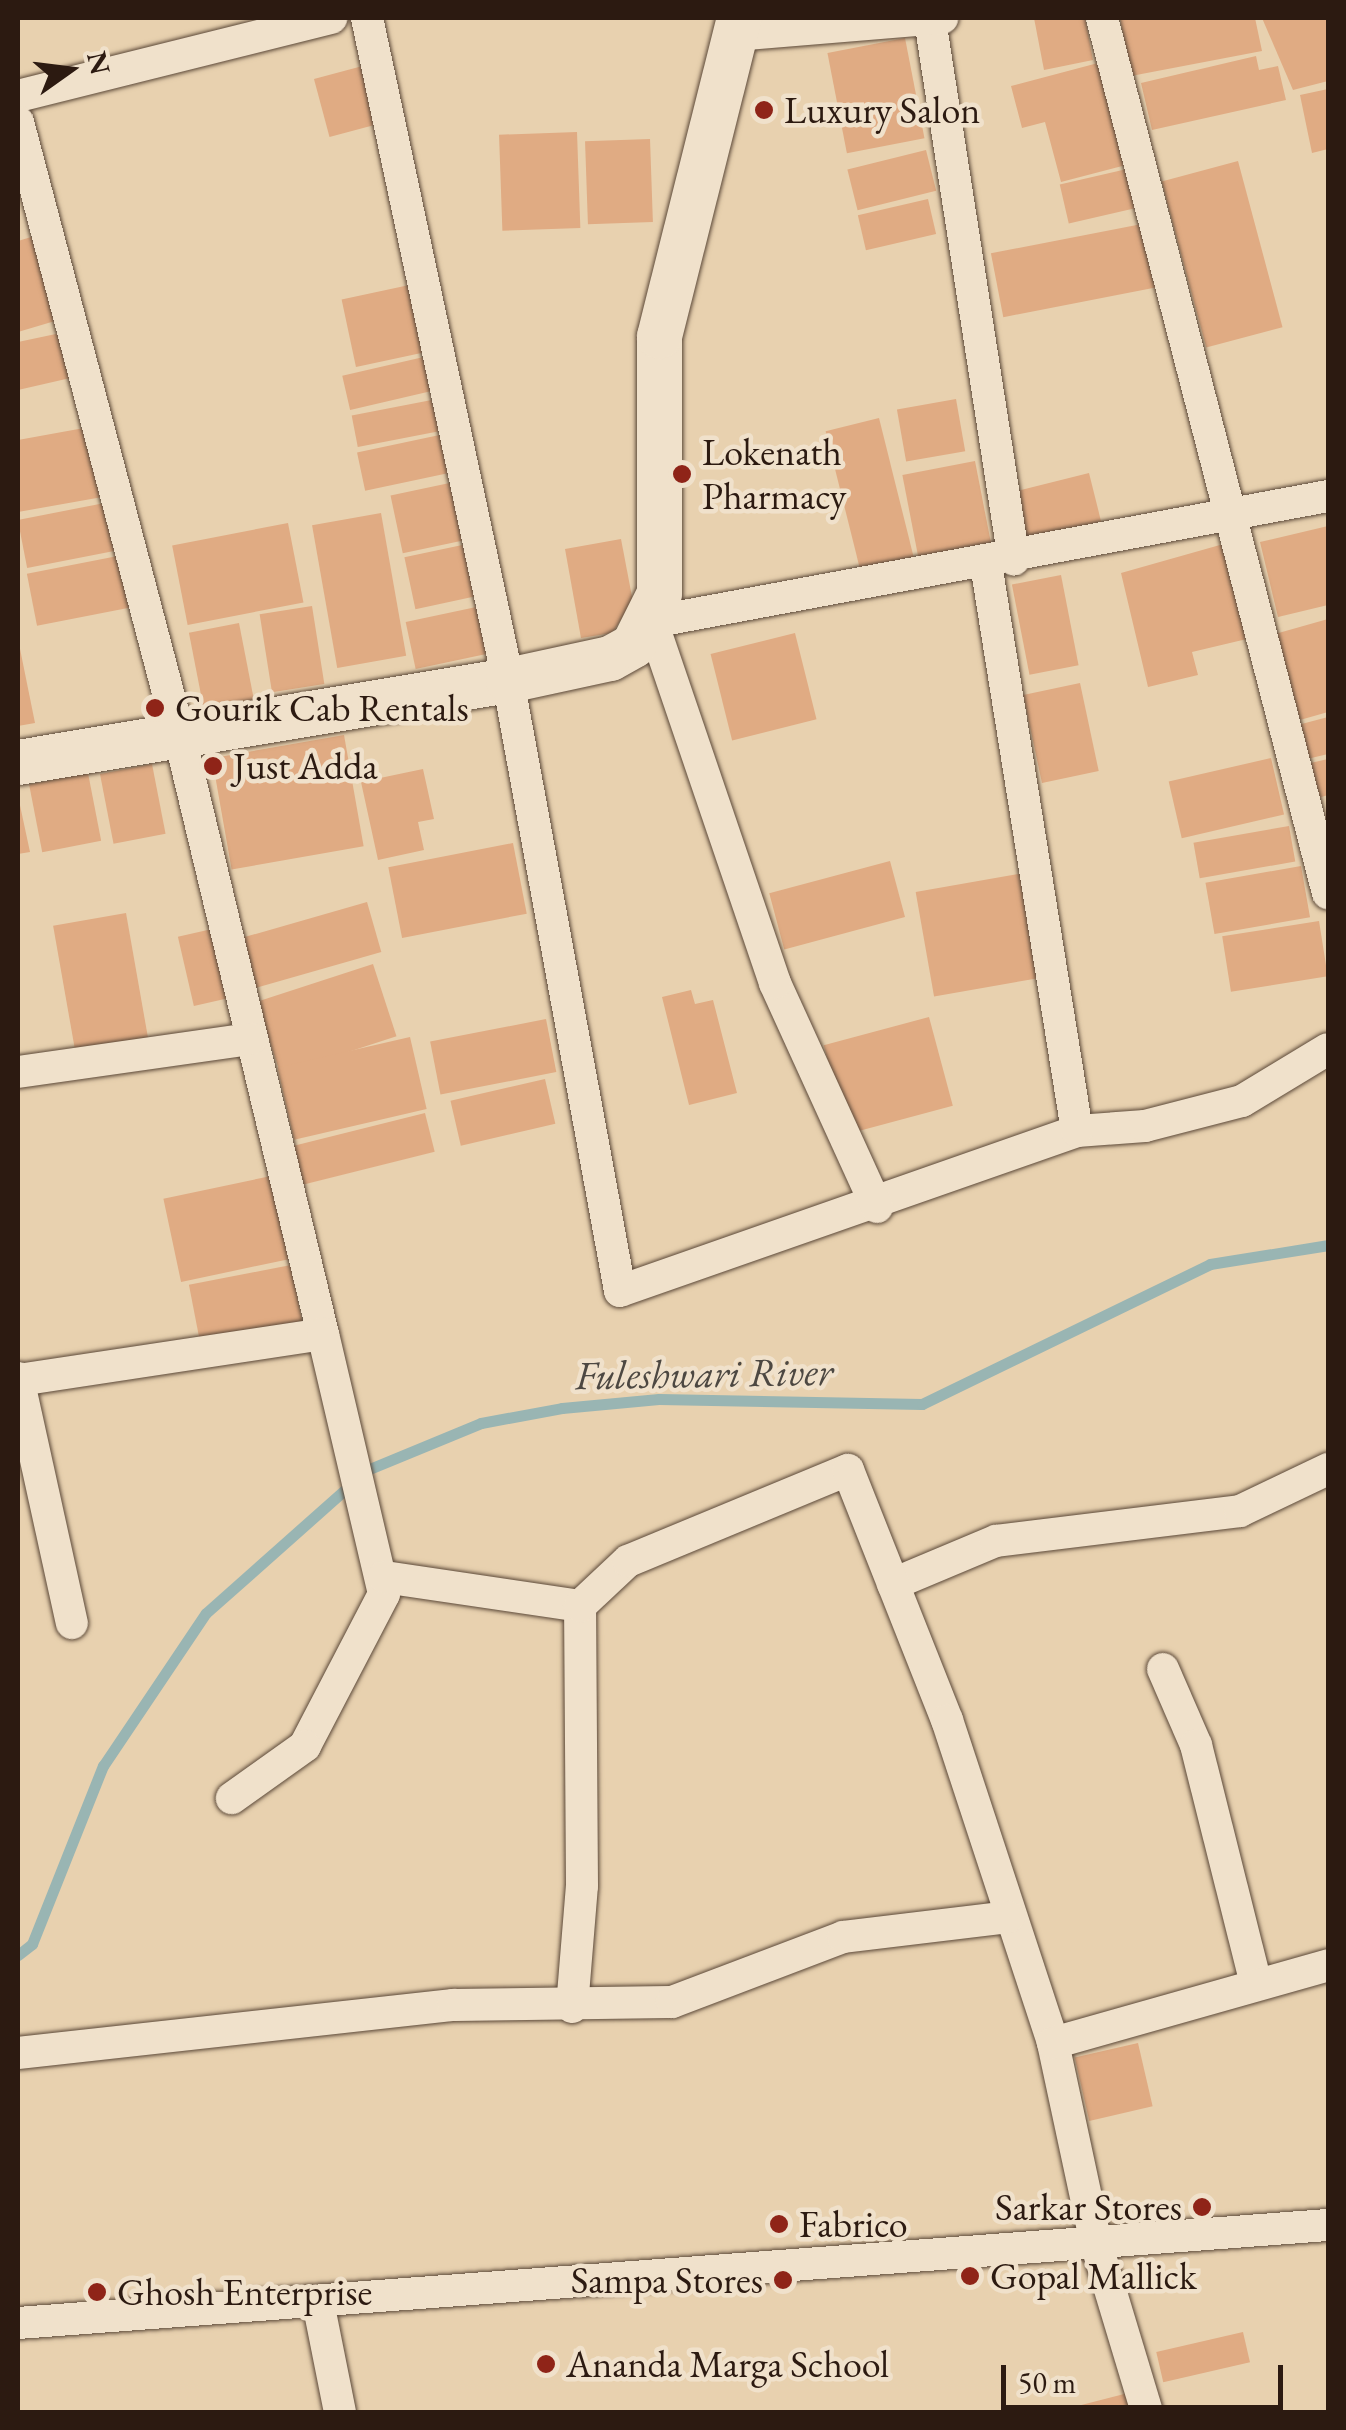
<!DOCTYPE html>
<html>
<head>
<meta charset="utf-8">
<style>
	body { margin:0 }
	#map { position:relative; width:1346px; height:2430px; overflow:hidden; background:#e8d1af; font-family:"EB Garamond",serif }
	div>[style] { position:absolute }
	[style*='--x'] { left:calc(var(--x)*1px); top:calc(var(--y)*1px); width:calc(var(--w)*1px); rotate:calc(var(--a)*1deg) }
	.stream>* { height:11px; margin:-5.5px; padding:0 5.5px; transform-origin:5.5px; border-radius:5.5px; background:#99b5b3 }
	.building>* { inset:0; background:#e0ab83; transform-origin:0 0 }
	.roads { filter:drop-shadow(0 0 2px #5b4838) drop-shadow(0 0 2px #5b4838) }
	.street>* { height:32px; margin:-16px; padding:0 16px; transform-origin:16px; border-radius:16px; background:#f0e1cb }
	.secondary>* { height:45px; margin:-22.5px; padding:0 22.5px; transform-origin:22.5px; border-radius:22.5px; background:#f0e1cb }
	.dots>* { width:28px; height:28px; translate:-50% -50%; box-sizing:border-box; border:5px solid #f0e1cb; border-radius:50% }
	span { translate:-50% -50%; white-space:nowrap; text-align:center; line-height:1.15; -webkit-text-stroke:9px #f0e1cb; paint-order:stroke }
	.poi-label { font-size:38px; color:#2c1a11 }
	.left { translate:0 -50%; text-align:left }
	.right { translate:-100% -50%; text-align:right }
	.water-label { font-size:40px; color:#4d4842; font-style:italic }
	.frame { position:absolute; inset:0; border:20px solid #2c1a11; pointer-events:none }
	.north { position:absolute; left:20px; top:20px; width:100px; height:100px; -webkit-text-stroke:8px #f0e1cb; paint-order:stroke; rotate:76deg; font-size:28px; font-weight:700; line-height:40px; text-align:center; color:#2c1a11 }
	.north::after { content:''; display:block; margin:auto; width:35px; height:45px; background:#2c1a11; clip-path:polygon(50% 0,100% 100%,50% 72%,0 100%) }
	.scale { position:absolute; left:1001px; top:2365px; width:282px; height:45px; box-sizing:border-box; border:5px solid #2c1a11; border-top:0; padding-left:12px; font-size:30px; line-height:35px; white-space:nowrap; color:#2c1a11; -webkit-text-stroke:8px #f0e1cb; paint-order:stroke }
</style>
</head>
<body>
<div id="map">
	<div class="stream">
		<i style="--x:18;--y:1955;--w:18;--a:-38"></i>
		<i style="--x:32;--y:1944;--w:192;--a:-68.3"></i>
		<i style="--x:103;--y:1766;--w:184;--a:-56.1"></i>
		<i style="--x:206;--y:1613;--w:215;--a:-41.6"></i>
		<i style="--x:367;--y:1470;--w:123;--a:-22.4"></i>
		<i style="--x:481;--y:1423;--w:82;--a:-10.5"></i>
		<i style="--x:562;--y:1408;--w:97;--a:-5.3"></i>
		<i style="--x:659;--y:1399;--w:263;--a:1.1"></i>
		<i style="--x:922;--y:1404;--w:320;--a:-25.9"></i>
		<i style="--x:1210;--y:1264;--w:120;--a:-9.1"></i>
	</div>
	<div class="building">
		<i style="clip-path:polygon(1034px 18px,1085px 18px,1093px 60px,1044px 70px)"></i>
		<i style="clip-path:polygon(1120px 18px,1255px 18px,1262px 51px,1131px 76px)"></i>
		<i style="clip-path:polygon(1262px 18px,1327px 18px,1328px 81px,1293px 90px)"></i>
		<i style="left:905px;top:38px;width:102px;height:79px;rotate:79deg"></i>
		<i style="clip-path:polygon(1256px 56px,1259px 70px,1278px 66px,1286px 100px,1152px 130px,1141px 83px)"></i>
		<i style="clip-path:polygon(1098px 63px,1126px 165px,1061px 182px,1045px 122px,1022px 128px,1011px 86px)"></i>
		<i style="left:370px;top:64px;width:60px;height:58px;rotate:75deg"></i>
		<i style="clip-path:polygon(1328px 89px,1328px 149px,1312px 153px,1300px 95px)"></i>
		<i style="left:577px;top:132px;width:96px;height:78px;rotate:88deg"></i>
		<i style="left:650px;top:139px;width:83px;height:65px;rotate:88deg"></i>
		<i style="left:926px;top:150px;width:42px;height:81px;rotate:76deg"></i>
		<i style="left:1238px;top:161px;width:172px;height:79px;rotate:75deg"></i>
		<i style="left:1127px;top:169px;width:40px;height:69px;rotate:77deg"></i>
		<i style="left:928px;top:199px;width:36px;height:72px;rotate:77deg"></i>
		<i style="left:1147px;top:223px;width:65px;height:159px;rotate:79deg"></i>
		<i style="clip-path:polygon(41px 234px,65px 318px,18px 332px,18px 241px)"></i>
		<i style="left:414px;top:284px;width:69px;height:74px;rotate:78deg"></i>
		<i style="clip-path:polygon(70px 331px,79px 376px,18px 390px,18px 342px)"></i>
		<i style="left:428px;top:356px;width:35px;height:88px;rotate:77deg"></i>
		<i style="left:442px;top:398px;width:32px;height:92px;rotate:79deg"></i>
		<i style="left:956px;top:399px;width:53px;height:60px;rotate:80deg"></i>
		<i style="left:879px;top:418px;width:145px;height:55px;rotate:76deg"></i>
		<i style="clip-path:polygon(95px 426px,108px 496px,18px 512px,18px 440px)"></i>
		<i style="left:449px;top:433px;width:39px;height:94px;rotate:78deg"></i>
		<i style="left:975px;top:461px;width:89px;height:74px;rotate:79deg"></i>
		<i style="left:1089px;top:473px;width:58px;height:85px;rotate:76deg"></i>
		<i style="left:459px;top:481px;width:59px;height:70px;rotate:78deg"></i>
		<i style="left:115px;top:501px;width:49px;height:99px;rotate:79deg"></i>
		<i style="left:381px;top:513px;width:145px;height:70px;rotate:80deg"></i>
		<i style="left:288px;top:523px;width:81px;height:118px;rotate:79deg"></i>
		<i style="clip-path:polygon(1328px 526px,1328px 605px,1278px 617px,1260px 542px)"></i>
		<i style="clip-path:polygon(621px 539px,633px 602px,612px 633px,581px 638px,565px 549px)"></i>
		<i style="clip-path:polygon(1227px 543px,1251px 638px,1192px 652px,1198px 675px,1148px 687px,1121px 573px)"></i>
		<i style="left:467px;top:544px;width:53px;height:64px;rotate:78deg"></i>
		<i style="left:128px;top:554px;width:53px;height:103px;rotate:79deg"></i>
		<i style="left:1061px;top:575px;width:92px;height:50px;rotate:79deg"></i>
		<i style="left:312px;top:606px;width:79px;height:53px;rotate:81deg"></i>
		<i style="left:481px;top:606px;width:48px;height:77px;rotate:78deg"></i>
		<i style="clip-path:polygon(1328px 619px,1328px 712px,1300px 720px,1275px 634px)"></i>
		<i style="left:239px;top:623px;width:81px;height:51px;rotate:79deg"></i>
		<i style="left:795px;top:633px;width:89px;height:87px;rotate:76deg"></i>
		<i style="clip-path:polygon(18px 639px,35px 723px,18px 726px)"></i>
		<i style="left:1080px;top:683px;width:90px;height:58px;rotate:78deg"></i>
		<i style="clip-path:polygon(1328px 717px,1328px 754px,1303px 760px,1294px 726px)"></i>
		<i style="left:344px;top:735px;width:113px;height:134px;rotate:80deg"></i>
		<i style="left:1271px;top:758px;width:58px;height:105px;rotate:77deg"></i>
		<i style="clip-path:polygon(1328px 759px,1328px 795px,1315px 799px,1306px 764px)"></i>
		<i style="left:152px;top:764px;width:71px;height:53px;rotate:79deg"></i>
		<i style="clip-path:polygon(423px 769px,434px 819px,418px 822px,424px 850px,378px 860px,361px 782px)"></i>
		<i style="left:88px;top:773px;width:69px;height:60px;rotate:79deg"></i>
		<i style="clip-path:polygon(18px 796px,30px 852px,18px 854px)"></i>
		<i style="left:1289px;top:826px;width:36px;height:97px;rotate:80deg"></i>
		<i style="left:513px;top:843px;width:72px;height:127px;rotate:79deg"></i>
		<i style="left:890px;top:861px;width:58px;height:125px;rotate:75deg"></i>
		<i style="left:1301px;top:866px;width:52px;height:97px;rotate:80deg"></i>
		<i style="left:1024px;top:873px;width:106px;height:110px;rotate:80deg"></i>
		<i style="left:367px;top:902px;width:52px;height:131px;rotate:74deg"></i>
		<i style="left:126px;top:913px;width:135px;height:74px;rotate:80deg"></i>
		<i style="left:1319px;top:921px;width:56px;height:98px;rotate:81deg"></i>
		<i style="left:212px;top:929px;width:71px;height:35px;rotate:77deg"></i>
		<i style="left:373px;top:964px;width:76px;height:122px;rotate:72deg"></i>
		<i style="clip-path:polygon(691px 990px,695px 1004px,713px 1000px,737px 1093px,689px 1105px,662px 997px)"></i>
		<i style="left:929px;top:1017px;width:92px;height:109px;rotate:75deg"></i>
		<i style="left:546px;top:1019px;width:54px;height:118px;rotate:79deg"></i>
		<i style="left:410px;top:1037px;width:74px;height:136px;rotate:77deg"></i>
		<i style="left:545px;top:1079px;width:46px;height:97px;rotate:77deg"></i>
		<i style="left:425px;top:1113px;width:40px;height:135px;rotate:76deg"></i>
		<i style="left:271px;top:1176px;width:85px;height:110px;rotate:78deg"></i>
		<i style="left:291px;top:1265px;width:61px;height:104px;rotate:79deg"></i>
		<i style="left:1138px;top:2043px;width:65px;height:65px;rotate:77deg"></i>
		<i style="left:1243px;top:2332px;width:31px;height:89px;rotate:77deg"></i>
		<i style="clip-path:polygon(1128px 2393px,1133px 2412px,1058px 2412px,1058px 2411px)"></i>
	</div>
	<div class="roads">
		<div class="street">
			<i style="--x:367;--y:18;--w:677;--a:77.98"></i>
			<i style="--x:508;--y:680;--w:621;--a:79.61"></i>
			<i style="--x:620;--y:1291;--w:484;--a:-19.3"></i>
			<i style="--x:1077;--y:1131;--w:68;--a:-4.2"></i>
			<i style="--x:1145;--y:1126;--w:100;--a:-14.5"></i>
			<i style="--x:1242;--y:1101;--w:100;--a:-31.2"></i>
			<i style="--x:1102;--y:18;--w:904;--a:75.52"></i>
			<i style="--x:930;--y:20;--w:546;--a:81.16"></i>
			<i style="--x:735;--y:35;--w:208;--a:-4.7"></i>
			<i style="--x:18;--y:96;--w:323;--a:-14"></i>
			<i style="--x:18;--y:122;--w:637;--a:75.27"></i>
			<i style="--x:180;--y:738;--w:613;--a:76.51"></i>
			<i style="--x:986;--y:564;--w:574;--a:80.88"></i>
			<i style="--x:18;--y:1072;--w:235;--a:-8.1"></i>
			<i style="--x:877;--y:1207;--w:246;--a:-114.5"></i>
			<i style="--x:775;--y:983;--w:381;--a:-108.8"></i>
			<i style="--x:652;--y:622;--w:688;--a:-10.56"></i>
			<i style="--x:18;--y:1378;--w:251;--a:77.6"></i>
			<i style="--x:19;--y:1380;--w:307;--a:-8.6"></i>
			<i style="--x:323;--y:1334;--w:267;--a:76.8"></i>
			<i style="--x:384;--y:1594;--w:171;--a:117.5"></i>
			<i style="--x:305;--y:1746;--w:90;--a:144.5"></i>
			<i style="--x:384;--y:1577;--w:198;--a:8.4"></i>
			<i style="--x:893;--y:1584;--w:112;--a:-22.7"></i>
			<i style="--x:996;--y:1541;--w:246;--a:-7"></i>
			<i style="--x:1240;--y:1511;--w:98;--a:-25.5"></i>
			<i style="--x:1163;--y:1669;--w:83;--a:66.5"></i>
			<i style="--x:1196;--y:1745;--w:246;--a:75.9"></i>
			<i style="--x:572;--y:2007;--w:121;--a:-85.3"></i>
			<i style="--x:582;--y:1886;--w:280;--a:-90.4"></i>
			<i style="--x:580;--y:1606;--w:66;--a:-43.2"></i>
			<i style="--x:628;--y:1561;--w:238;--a:-22.5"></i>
			<i style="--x:848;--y:1470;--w:269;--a:68.4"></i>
			<i style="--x:947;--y:1720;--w:340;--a:71.8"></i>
			<i style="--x:1053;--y:2043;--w:205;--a:77.9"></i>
			<i style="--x:1096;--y:2243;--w:177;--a:73.2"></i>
			<i style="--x:1053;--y:2043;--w:286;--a:-15.8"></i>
			<i style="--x:18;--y:2053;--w:438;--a:-6.3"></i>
			<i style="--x:453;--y:2005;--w:219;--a:-0.8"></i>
			<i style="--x:672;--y:2002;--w:183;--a:-20.8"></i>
			<i style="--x:843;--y:1937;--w:167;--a:-6.9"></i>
			<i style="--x:318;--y:2302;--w:112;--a:78.7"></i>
			<i style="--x:18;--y:2323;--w:1314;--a:-4.28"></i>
		</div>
		<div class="secondary">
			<i style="--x:18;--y:762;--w:497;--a:-9.5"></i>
			<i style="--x:508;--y:680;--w:104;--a:-12.2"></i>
			<i style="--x:610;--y:658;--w:26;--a:-29"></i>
			<i style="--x:633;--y:645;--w:58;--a:-63.4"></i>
			<i style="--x:659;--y:593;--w:257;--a:-90"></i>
			<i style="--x:659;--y:336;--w:328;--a:-75.9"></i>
		</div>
	</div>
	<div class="dots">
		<i style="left:764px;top:110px;background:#8f2418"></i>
		<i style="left:682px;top:474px;background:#8f2418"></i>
		<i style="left:155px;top:708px;background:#8f2418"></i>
		<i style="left:213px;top:766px;background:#8f2418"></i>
		<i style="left:1202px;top:2207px;background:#8f2418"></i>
		<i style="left:779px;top:2224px;background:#8f2418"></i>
		<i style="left:970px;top:2276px;background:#8f2418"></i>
		<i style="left:783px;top:2280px;background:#8f2418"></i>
		<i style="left:97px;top:2292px;background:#8f2418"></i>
		<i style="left:546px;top:2364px;background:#8f2418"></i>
	</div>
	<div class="poi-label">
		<span class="left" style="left:784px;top:110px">Luxury Salon</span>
		<span class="left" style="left:702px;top:474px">Lokenath<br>Pharmacy</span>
		<span class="left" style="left:175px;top:708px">Gourik Cab Rentals</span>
		<span class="left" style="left:233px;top:766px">Just Adda</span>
		<span class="right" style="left:1182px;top:2207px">Sarkar Stores</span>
		<span class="left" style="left:799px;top:2224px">Fabrico</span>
		<span class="left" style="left:990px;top:2276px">Gopal Mallick</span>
		<span class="right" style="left:763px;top:2280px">Sampa Stores</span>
		<span class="left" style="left:117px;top:2292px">Ghosh Enterprise</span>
		<span class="left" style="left:566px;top:2364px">Ananda Marga School</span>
	</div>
	<div class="water-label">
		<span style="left:704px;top:1373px;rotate:-1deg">Fuleshwari River</span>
	</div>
	<div class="frame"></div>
	<div class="north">N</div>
	<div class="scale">50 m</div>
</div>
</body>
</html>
